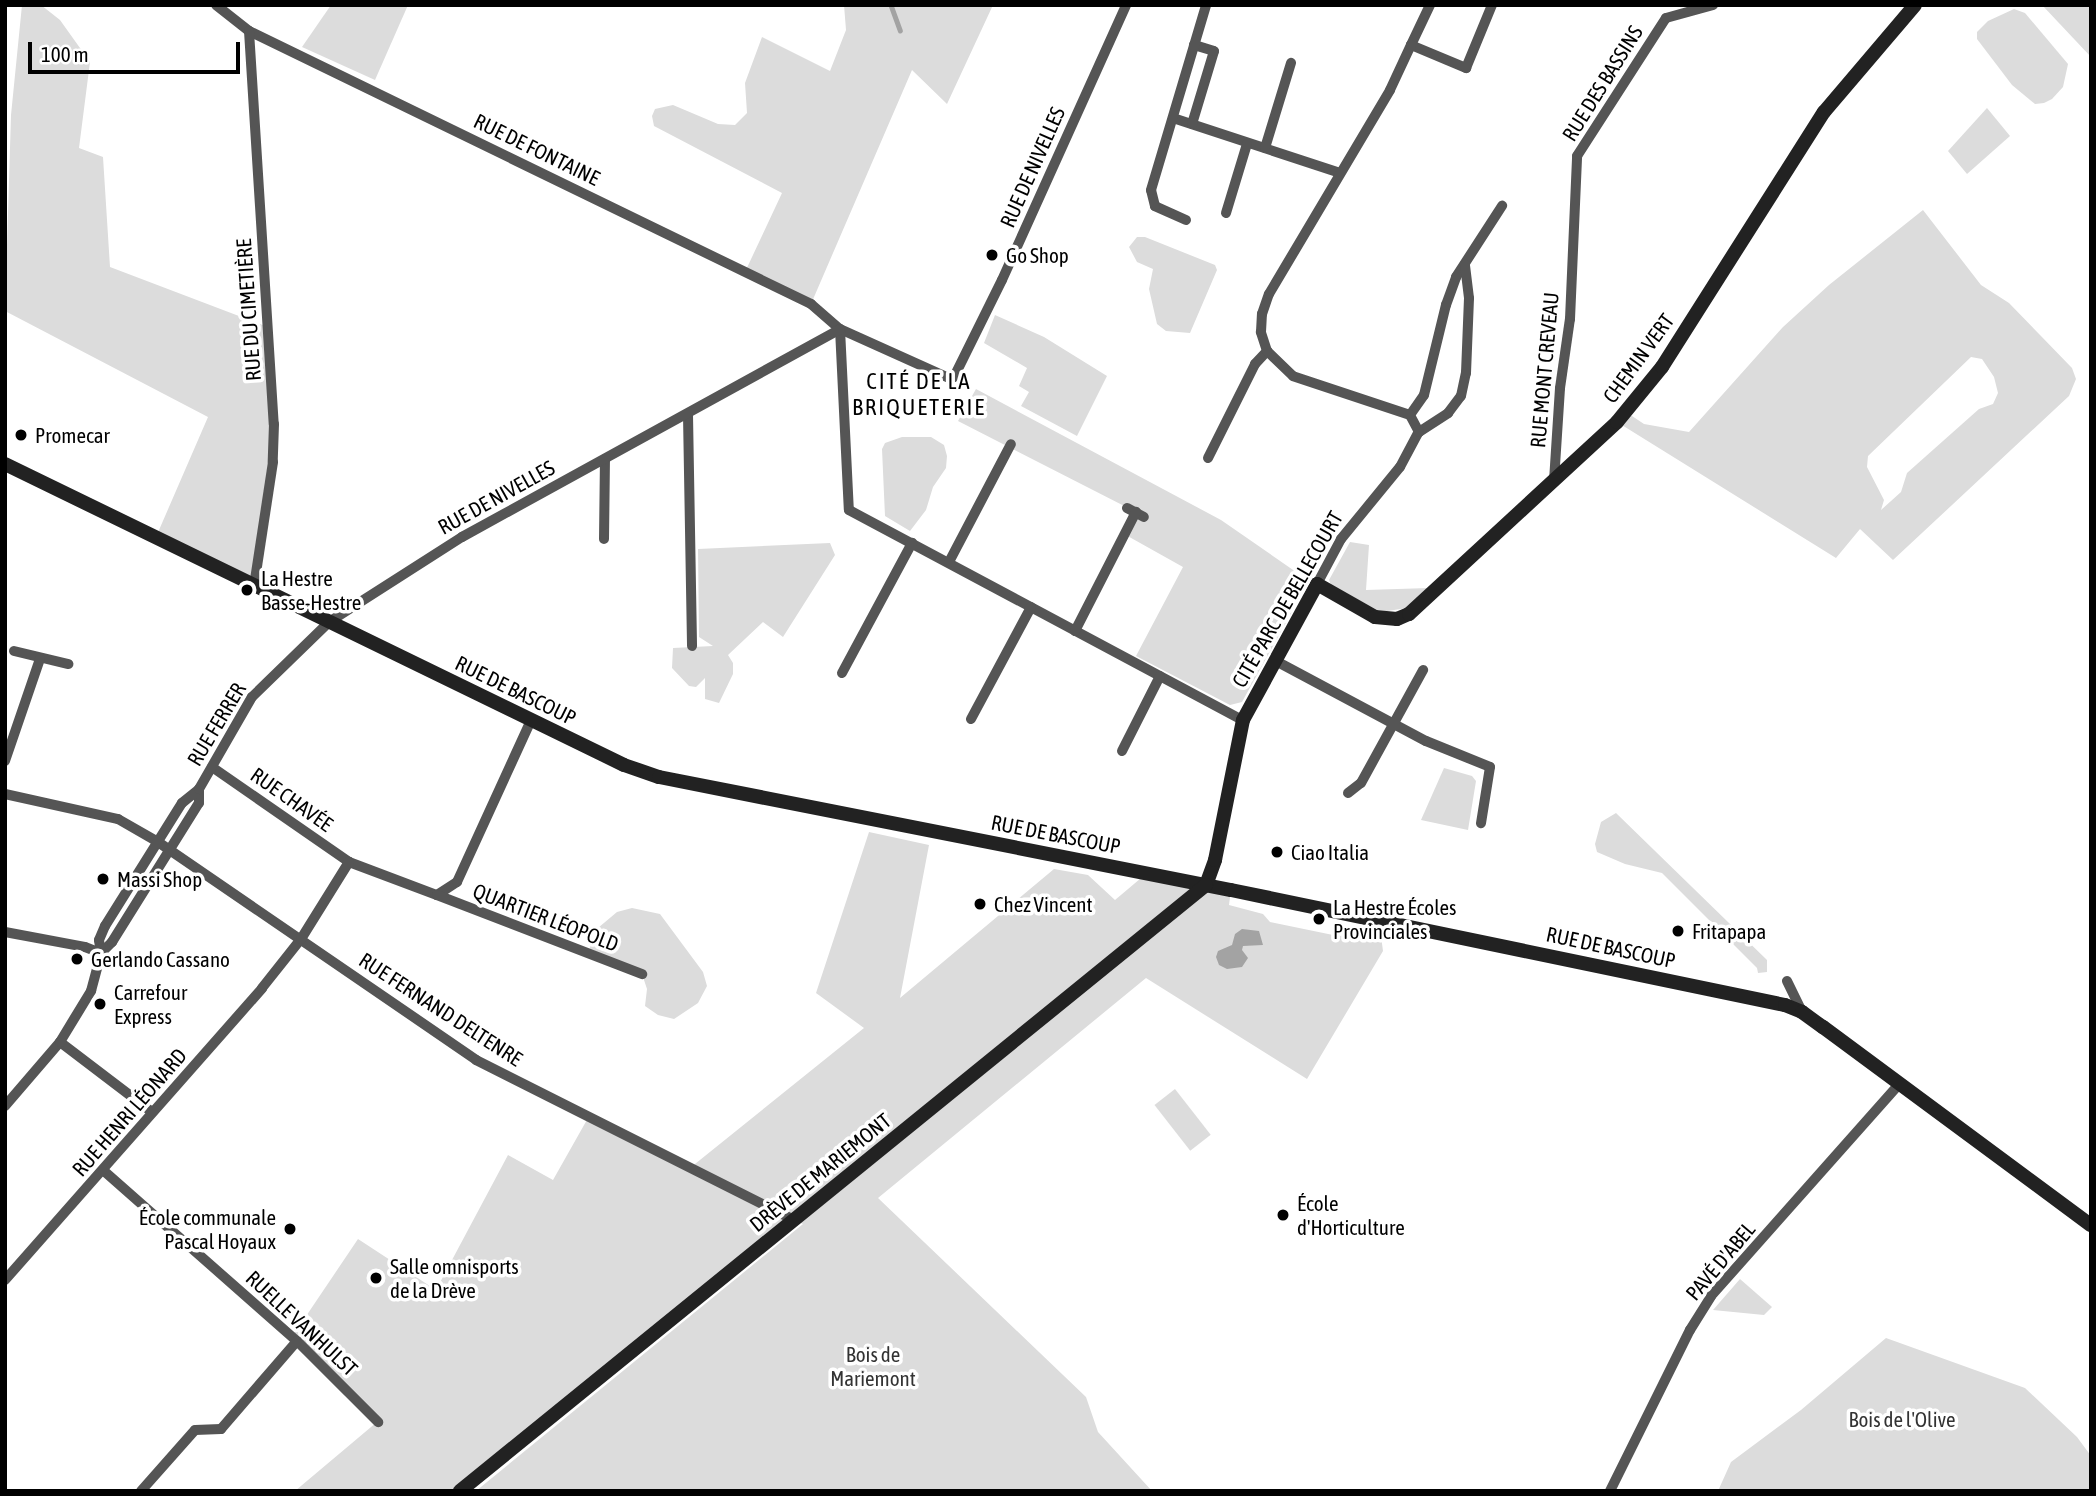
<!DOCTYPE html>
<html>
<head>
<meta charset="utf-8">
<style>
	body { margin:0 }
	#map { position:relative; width:2096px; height:1496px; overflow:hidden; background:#fff; font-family:"Asap Condensed",sans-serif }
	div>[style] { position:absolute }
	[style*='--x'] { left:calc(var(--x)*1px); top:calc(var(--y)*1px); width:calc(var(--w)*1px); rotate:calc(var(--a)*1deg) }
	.green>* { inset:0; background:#dcdcdc; transform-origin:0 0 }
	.water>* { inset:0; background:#a3a3a3 }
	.stream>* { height:4.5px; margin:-2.25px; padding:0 2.25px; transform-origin:2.25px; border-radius:2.25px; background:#a3a3a3 }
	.street>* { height:10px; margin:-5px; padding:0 5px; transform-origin:5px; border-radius:5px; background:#555 }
	.secondary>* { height:14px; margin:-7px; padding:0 7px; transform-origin:7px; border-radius:7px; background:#222 }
	.dots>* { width:19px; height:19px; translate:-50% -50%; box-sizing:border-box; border:4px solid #fff; border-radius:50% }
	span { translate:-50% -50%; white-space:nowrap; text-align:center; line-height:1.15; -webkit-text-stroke:7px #fff; paint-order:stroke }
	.street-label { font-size:21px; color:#000 }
	.poi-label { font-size:21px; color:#000 }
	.left { translate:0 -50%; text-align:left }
	.right { translate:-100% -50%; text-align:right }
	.park-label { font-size:21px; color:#333 }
	.neighbourhood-label { font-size:23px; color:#000; letter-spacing:2px }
	.frame { position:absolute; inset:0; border:7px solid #000; pointer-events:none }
	.scale { position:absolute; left:28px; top:42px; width:212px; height:32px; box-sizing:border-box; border:4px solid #000; border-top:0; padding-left:9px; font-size:21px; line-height:24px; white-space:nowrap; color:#000; -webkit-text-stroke:5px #fff; paint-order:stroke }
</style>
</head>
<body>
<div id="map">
	<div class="green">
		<i style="clip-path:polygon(22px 5px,41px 5px,60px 20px,90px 62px,79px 148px,103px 157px,110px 267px,268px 327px,274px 424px,254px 586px,156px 537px,208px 417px,5px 311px,11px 115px)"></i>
		<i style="clip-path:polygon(331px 5px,408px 5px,375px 80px,302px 47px)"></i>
		<i style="clip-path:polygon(844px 5px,993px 5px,947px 104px,912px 70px,811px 304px,745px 272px,782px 193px,654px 126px,652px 116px,655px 109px,673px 105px,718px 124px,735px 125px,747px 113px,745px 83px,762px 37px,830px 71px,846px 30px)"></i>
		<i style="clip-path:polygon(2042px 5px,2091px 5px,2091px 57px)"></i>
		<i style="clip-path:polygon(2014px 9px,2025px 13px,2068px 64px,2063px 87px,2052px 99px,2044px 103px,2035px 104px,2012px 85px,1977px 39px,1977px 32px,1988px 21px)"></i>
		<i style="clip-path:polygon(1987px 108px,2010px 136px,1967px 174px,1948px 151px)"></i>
		<i style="clip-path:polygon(evenodd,1923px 210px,1981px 285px,2009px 303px,2072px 368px,2076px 379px,2069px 396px,1893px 560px,1860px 529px,1836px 558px,1617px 422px,1626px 412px,1644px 424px,1689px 432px,1783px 327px,1829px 285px,1923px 210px,1971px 357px,1982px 359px,1994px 377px,1998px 393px,1993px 404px,1979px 409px,1907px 473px,1901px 492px,1881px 510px,1884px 500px,1867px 467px,1868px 456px,1971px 357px)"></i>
		<i style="clip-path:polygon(1137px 237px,1145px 237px,1215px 265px,1217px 270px,1190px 333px,1166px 331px,1157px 324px,1149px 289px,1153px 269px,1137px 262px,1129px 247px)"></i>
		<i style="clip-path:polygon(995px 315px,1044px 337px,1107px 376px,1077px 436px,1021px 406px,1029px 392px,1019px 386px,1027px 368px,984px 343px)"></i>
		<i style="clip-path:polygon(976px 389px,1221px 520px,1309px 581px,1242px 702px,1230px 705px,1136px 656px,1183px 567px,1124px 534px,1136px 512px,958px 421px)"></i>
		<i style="clip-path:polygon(902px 437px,931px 437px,944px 445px,947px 456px,946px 468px,933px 487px,926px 510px,910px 531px,885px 516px,882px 449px,885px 443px)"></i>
		<i style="clip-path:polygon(1350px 542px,1369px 545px,1366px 590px,1429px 588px,1407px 608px,1381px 612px,1331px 585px,1329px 580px)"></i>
		<i style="clip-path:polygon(830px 543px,835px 555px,783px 637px,763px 622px,728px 655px,733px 663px,733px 674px,719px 703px,705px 699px,705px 678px,696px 687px,689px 686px,672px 668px,673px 648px,713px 646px,699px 637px,698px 549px)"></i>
		<i style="clip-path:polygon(1444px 768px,1472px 776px,1476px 781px,1468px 830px,1421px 820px)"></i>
		<i style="clip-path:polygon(1616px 813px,1767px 960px,1767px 972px,1758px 973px,1757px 968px,1662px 873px,1625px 864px,1597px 852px,1595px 844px,1601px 822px)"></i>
		<i style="clip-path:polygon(869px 832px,929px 845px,900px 998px,1054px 869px,1088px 875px,1115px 900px,1147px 873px,1231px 890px,1229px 905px,1263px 914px,1270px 922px,1333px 935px,1349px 929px,1381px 936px,1383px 951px,1307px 1079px,1146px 978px,878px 1198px,1086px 1397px,1098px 1432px,1152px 1491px,476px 1491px,803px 1224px,794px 1220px,460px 1491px,295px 1491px,377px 1422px,292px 1337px,358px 1239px,436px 1290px,508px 1155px,553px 1180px,588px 1118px,690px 1168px,864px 1028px,816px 993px)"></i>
		<i style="clip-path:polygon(632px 908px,660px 914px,703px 972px,707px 986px,698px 1003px,674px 1019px,658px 1015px,645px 1006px,647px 989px,642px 974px,589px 954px,592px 933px,617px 912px)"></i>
		<i style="left:1175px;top:1089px;width:58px;height:26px;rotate:52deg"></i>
		<i style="clip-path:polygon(1740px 1279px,1772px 1307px,1764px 1315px,1713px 1310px)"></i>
		<i style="clip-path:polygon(1886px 1338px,2025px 1388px,2077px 1437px,2091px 1456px,2091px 1491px,1718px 1491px,1731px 1462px,1801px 1410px)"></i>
	</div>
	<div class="water">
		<i style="clip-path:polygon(1242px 929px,1259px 931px,1263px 945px,1243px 946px,1242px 950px,1248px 958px,1242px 967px,1227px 969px,1219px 965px,1216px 957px,1218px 951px,1232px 945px,1235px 934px)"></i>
	</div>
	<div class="stream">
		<i style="--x:891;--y:5;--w:27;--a:70"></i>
	</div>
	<div class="street">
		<i style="--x:216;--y:5;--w:42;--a:38.2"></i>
		<i style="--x:249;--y:31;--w:625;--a:25.91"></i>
		<i style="--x:811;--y:304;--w:38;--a:41"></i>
		<i style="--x:840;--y:329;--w:120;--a:24.2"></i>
		<i style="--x:949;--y:378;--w:5;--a:-11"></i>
		<i style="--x:954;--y:377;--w:108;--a:-63.7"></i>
		<i style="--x:1002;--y:280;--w:302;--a:-65.7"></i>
		<i style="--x:1430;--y:5;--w:44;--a:115.4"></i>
		<i style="--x:1411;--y:45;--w:60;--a:22.7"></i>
		<i style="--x:1466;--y:68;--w:68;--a:-67.6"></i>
		<i style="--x:249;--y:31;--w:394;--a:86.4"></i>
		<i style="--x:274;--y:424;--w:38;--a:92"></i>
		<i style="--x:273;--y:462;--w:125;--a:98.7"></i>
		<i style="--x:1173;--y:118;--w:176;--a:18.2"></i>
		<i style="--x:1192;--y:124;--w:76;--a:-73.2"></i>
		<i style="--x:1214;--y:51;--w:21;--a:-163"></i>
		<i style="--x:1265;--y:148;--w:89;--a:-73"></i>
		<i style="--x:1226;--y:213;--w:72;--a:-73.1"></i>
		<i style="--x:1186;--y:220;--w:34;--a:-156"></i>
		<i style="--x:1155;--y:206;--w:16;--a:-104"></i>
		<i style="--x:1151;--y:190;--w:193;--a:-73.4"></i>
		<i style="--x:840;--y:329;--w:181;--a:87.2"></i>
		<i style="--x:849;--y:510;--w:446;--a:28.1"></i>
		<i style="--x:688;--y:415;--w:231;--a:89"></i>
		<i style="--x:1410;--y:415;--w:24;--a:-55"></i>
		<i style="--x:1424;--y:395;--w:93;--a:-76.3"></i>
		<i style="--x:1446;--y:305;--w:30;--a:-70"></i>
		<i style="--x:1456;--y:277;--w:85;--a:-57.1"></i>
		<i style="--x:1419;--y:432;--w:35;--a:-33"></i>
		<i style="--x:1448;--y:413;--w:21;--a:-53"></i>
		<i style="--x:1461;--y:396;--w:24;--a:-78"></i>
		<i style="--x:1466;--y:373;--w:75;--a:-87.7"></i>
		<i style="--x:1469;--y:298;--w:34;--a:-97"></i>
		<i style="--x:1208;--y:458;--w:105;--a:-63.4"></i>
		<i style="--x:1255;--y:364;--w:18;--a:-47"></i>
		<i style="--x:1554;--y:481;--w:93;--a:-86.3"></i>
		<i style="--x:1560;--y:388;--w:70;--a:-81.8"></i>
		<i style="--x:1570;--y:319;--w:163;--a:-87.5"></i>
		<i style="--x:1577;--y:156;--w:164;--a:-57.2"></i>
		<i style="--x:1666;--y:18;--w:49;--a:-15.5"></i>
		<i style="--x:1127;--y:508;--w:19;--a:28"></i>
		<i style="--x:604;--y:539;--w:80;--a:-89.3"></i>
		<i style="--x:949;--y:562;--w:133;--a:-62.3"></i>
		<i style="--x:1317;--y:584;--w:51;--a:-61.9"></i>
		<i style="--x:1341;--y:539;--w:93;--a:-50.7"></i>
		<i style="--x:1400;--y:467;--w:40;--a:-62"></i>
		<i style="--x:1419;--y:432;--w:19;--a:-118"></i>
		<i style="--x:1410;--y:415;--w:123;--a:-161.6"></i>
		<i style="--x:1293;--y:376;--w:36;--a:-136"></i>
		<i style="--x:1267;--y:351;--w:20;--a:-108"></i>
		<i style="--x:1261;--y:332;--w:18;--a:-87"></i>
		<i style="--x:1262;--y:314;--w:21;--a:-71"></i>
		<i style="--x:1269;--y:294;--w:237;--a:-59.3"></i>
		<i style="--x:1390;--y:90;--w:50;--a:-65"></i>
		<i style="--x:1075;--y:631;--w:134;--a:-62.9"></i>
		<i style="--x:14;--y:651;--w:56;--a:13.5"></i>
		<i style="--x:1274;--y:660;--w:172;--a:28.1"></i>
		<i style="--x:1426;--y:741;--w:69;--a:22.1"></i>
		<i style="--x:1490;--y:767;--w:57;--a:99.1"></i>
		<i style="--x:842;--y:673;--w:148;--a:-61.7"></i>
		<i style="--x:971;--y:719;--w:127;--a:-61.8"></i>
		<i style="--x:1122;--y:751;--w:84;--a:-63.1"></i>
		<i style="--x:5;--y:761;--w:108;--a:-71.1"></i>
		<i style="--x:212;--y:767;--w:167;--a:34.7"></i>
		<i style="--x:349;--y:862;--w:94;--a:20.6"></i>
		<i style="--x:437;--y:895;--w:24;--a:-33"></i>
		<i style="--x:457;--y:882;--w:178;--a:-65.4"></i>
		<i style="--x:1348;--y:793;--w:16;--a:-38"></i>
		<i style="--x:1361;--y:783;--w:129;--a:-61.2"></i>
		<i style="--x:5;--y:794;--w:116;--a:12.5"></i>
		<i style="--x:118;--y:819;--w:46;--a:29.9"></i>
		<i style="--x:158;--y:842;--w:386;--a:34.4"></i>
		<i style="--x:476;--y:1060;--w:356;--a:26.7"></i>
		<i style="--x:437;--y:895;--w:220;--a:21.1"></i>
		<i style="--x:5;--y:932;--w:81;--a:10.6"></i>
		<i style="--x:85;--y:947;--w:17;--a:21"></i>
		<i style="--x:101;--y:953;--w:16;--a:-45"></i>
		<i style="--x:112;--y:942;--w:164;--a:-58"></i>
		<i style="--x:199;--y:803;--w:14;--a:-90"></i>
		<i style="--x:1787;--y:981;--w:34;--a:64"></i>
		<i style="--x:60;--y:1042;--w:116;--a:37.3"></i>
		<i style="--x:5;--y:1106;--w:84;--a:-49.3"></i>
		<i style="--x:60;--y:1042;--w:60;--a:-58.7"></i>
		<i style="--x:91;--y:991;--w:39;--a:-75"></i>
		<i style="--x:101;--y:953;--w:13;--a:-99"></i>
		<i style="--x:99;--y:940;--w:15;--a:-67"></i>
		<i style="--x:105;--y:926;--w:145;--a:-58"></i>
		<i style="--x:182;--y:803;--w:22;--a:-39"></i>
		<i style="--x:199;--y:789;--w:106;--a:-60.1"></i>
		<i style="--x:252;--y:697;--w:107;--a:-44.2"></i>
		<i style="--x:329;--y:622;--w:158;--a:-32.6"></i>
		<i style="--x:462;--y:537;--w:431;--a:-28.8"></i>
		<i style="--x:104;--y:1171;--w:257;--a:41.4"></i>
		<i style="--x:297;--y:1341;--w:115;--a:45"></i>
		<i style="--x:5;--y:1280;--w:389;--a:-48.6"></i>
		<i style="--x:262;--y:988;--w:63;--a:-51.5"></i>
		<i style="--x:301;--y:939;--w:91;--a:-58.1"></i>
		<i style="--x:141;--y:1491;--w:81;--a:-48.5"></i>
		<i style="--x:195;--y:1430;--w:26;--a:-2"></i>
		<i style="--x:221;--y:1429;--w:116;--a:-49.2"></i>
		<i style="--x:1610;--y:1491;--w:180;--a:-63.6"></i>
		<i style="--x:1690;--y:1330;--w:40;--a:-58"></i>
		<i style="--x:1711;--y:1296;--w:285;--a:-48.4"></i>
	</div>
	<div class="secondary">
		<i style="--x:5;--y:464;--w:688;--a:25.93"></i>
		<i style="--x:624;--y:765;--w:37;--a:19"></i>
		<i style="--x:659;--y:777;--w:583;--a:11.18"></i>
		<i style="--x:1231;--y:890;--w:566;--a:11.73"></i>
		<i style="--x:1785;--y:1005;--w:18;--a:22"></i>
		<i style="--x:1802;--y:1012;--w:26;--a:36"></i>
		<i style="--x:1823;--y:1027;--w:333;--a:36.5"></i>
		<i style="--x:1206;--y:885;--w:27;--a:-70"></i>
		<i style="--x:1215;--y:860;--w:143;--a:-78.7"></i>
		<i style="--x:1243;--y:720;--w:155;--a:-61.4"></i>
		<i style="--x:1317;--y:584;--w:67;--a:29.6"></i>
		<i style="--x:1375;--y:617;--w:22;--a:5"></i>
		<i style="--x:1397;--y:619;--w:13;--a:-23"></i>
		<i style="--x:1409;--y:614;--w:283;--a:-42.7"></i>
		<i style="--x:1617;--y:422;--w:71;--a:-50.7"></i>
		<i style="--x:1662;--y:367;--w:302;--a:-57.6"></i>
		<i style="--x:1824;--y:112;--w:140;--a:-49.6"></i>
		<i style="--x:460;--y:1491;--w:961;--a:-39.09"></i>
	</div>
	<div class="dots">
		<i style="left:992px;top:255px;background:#000"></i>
		<i style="left:21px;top:435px;background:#000"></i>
		<i style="left:247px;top:590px;background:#000"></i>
		<i style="left:1277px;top:852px;background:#000"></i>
		<i style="left:103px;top:879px;background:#000"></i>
		<i style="left:980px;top:904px;background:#000"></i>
		<i style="left:1319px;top:919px;background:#000"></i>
		<i style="left:1678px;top:931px;background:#000"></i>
		<i style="left:77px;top:959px;background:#000"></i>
		<i style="left:100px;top:1004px;background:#000"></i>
		<i style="left:1283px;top:1215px;background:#000"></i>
		<i style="left:290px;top:1229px;background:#000"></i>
		<i style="left:376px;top:1278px;background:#000"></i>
	</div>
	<div class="street-label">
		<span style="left:1602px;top:83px;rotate:-58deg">RUE DES BASSINS</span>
		<span style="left:537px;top:149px;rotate:26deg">RUE DE FONTAINE</span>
		<span style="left:1032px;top:167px;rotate:-66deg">RUE DE NIVELLES</span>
		<span style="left:248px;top:310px;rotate:-94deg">RUE DU CIMETIÈRE</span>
		<span style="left:1638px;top:358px;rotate:-54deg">CHEMIN VERT</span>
		<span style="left:1544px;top:370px;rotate:-85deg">RUE MONT CREVEAU</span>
		<span style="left:496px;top:497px;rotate:-29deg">RUE DE NIVELLES</span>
		<span style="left:1287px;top:599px;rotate:-60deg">CITÉ PARC DE BELLECOURT</span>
		<span style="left:516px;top:690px;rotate:26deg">RUE DE BASCOUP</span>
		<span style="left:216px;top:724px;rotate:-59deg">RUE FERRER</span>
		<span style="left:292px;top:799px;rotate:35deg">RUE CHAVÉE</span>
		<span style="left:1056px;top:834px;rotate:11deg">RUE DE BASCOUP</span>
		<span style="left:546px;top:917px;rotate:21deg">QUARTIER LÉOPOLD</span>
		<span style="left:1611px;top:947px;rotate:12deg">RUE DE BASCOUP</span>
		<span style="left:441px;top:1009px;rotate:33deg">RUE FERNAND DELTENRE</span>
		<span style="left:129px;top:1112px;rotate:-49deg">RUE HENRI LÉONARD</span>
		<span style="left:820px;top:1172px;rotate:-39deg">DRÈVE DE MARIEMONT</span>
		<span style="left:1720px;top:1261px;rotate:-50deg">PAVÉ D'ABEL</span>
		<span style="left:302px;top:1323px;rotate:43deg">RUELLE VANHULST</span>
	</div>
	<div class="poi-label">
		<span class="left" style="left:1006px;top:255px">Go Shop</span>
		<span class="left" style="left:35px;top:435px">Promecar</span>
		<span class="left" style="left:261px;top:590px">La Hestre<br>Basse-Hestre</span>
		<span class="left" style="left:1291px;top:852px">Ciao Italia</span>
		<span class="left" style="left:117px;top:879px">Massi Shop</span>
		<span class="left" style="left:994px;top:904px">Chez Vincent</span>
		<span class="left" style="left:1333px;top:919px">La Hestre Écoles<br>Provinciales</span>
		<span class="left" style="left:1692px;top:931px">Fritapapa</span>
		<span class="left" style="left:91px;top:959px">Gerlando Cassano</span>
		<span class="left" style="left:114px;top:1004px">Carrefour<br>Express</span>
		<span class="left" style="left:1297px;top:1215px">École<br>d'Horticulture</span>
		<span class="right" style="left:276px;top:1229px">École communale<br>Pascal Hoyaux</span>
		<span class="left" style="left:390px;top:1278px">Salle omnisports<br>de la Drève</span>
	</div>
	<div class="park-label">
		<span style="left:873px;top:1366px">Bois de<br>Mariemont</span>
		<span style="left:1902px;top:1419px">Bois de l'Olive</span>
	</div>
	<div class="neighbourhood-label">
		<span style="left:919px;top:394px">CITÉ DE LA<br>BRIQUETERIE</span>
	</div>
	<div class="frame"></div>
	<div class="scale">100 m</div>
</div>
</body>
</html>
